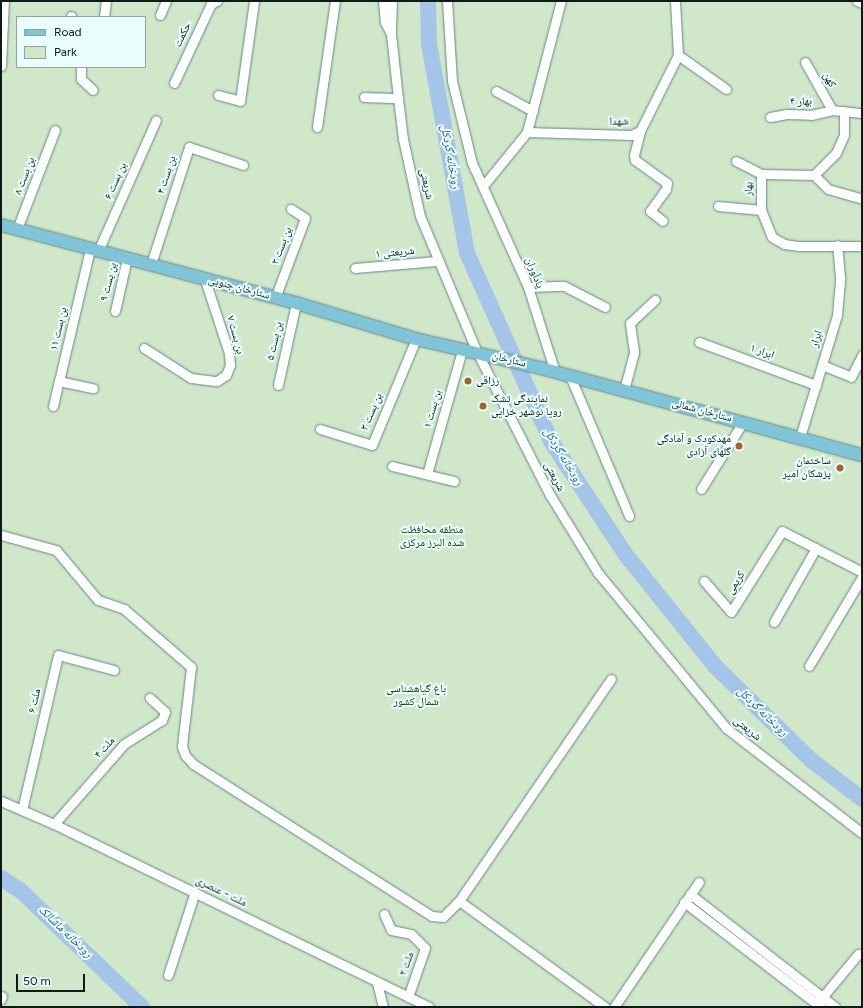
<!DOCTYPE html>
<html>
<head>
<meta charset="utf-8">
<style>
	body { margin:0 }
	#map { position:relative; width:863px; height:1008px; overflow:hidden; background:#e9fefd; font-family:Figtree,"Noto Naskh Arabic",sans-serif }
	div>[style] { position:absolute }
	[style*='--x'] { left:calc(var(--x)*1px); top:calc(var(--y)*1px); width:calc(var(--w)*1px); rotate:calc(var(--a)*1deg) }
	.green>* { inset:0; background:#d0e7c9 }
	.river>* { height:16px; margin:-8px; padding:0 8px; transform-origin:8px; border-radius:8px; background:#a4c5e7 }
	.roads { filter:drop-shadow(0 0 1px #678685) drop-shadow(0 0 1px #678685) }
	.minor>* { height:9px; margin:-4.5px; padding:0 4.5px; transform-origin:4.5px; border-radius:4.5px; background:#fff }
	.major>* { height:12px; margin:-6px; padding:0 6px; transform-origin:6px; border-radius:6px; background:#82c4d7 }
	.dots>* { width:11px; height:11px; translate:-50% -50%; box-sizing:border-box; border:2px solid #e9fefd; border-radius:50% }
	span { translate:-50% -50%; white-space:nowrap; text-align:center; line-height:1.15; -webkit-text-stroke:4px #e9fefd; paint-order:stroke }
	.street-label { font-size:11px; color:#0d1a19 }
	.poi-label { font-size:11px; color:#0d1a19 }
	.left { translate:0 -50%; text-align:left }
	.right { translate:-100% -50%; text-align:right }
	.park-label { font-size:11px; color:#0c3300 }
	.water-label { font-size:12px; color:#275784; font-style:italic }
	.frame { position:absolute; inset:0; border:2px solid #0d1a19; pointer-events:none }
	.legend { position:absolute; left:16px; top:16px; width:130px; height:52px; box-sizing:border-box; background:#e9fefd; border:1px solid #91a3a2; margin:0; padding:5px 7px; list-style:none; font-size:12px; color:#0d1a19 }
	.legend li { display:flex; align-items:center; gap:8px; height:20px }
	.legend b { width:20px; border:1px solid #91a3a2 }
	.scale { position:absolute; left:16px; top:974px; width:69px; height:18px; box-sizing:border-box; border:2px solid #0d1a19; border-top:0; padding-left:5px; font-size:12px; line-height:14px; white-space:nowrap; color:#0d1a19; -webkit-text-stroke:3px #e9fefd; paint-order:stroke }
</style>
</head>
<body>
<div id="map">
	<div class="green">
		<i style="clip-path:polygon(evenodd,1px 1px,862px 1px,862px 1007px,1px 1007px,1px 1px,17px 17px,145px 17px,145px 67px,17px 67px,17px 17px)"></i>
	</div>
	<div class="river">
		<i style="--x:428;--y:1;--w:43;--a:88.7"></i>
		<i style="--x:429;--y:44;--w:212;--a:79.7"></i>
		<i style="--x:467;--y:253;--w:206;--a:65.9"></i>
		<i style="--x:551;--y:441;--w:136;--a:56.7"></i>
		<i style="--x:626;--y:555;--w:142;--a:51.3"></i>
		<i style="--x:715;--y:666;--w:134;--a:44.4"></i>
		<i style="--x:811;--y:760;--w:64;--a:37.4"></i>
		<i style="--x:1;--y:878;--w:24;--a:33"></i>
		<i style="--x:21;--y:891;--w:168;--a:43.8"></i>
	</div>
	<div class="roads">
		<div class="minor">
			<i style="--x:383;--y:1;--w:21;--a:85"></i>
			<i style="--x:385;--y:22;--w:13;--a:63"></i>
			<i style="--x:392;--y:1;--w:33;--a:92"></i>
			<i style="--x:391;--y:34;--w:64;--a:83.8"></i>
			<i style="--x:398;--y:98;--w:41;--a:83"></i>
			<i style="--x:403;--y:139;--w:79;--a:77.6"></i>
			<i style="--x:420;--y:216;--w:147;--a:67.3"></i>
			<i style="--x:477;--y:352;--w:161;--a:63"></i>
			<i style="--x:550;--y:495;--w:92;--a:58.4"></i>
			<i style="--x:598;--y:573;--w:201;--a:50.4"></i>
			<i style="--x:726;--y:728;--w:172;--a:37.7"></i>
			<i style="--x:447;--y:1;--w:80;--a:86.4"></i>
			<i style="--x:452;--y:81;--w:84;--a:76.3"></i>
			<i style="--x:472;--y:163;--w:136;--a:65.7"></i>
			<i style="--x:528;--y:287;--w:89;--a:72.4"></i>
			<i style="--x:857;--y:1;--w:5;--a:22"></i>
			<i style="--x:160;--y:15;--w:15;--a:-67"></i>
			<i style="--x:71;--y:16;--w:1;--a:45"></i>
			<i style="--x:104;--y:17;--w:16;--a:-83"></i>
			<i style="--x:678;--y:55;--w:59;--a:35.3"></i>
			<i style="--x:805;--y:62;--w:55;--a:60.6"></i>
			<i style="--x:1;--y:66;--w:65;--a:-87.4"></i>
			<i style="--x:81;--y:67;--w:12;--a:90"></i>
			<i style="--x:81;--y:79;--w:16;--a:43"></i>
			<i style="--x:174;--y:83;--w:87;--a:-64.9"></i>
			<i style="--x:211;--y:4;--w:7;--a:-27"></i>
			<i style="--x:496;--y:91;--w:42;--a:28.4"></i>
			<i style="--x:218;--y:95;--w:23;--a:15"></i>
			<i style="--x:240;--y:101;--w:101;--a:-82"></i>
			<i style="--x:364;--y:97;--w:34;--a:2"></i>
			<i style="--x:770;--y:117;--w:17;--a:-10"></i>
			<i style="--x:787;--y:114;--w:24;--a:2"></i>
			<i style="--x:811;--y:115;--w:22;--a:-13"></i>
			<i style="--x:832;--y:110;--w:30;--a:6"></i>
			<i style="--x:317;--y:127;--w:127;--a:-81.9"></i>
			<i style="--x:640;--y:131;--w:25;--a:104"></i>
			<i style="--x:634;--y:155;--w:5;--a:79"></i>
			<i style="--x:635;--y:160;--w:39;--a:36"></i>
			<i style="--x:667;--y:183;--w:6;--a:99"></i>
			<i style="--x:666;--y:189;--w:27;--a:126"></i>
			<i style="--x:650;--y:211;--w:16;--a:38"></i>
			<i style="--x:527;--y:132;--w:135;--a:-75.5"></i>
			<i style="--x:736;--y:161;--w:28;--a:27"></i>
			<i style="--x:761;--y:174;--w:53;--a:1.1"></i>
			<i style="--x:814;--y:175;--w:31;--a:-45"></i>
			<i style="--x:836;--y:153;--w:20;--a:-66"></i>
			<i style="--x:844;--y:135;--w:24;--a:-90"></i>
			<i style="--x:761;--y:174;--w:36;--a:90"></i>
			<i style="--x:761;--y:210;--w:29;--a:68"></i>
			<i style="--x:772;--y:237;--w:14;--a:30"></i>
			<i style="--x:784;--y:244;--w:15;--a:8"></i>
			<i style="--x:799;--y:246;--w:63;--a:0"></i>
			<i style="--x:814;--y:175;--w:20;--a:45"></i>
			<i style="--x:828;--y:189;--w:35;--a:16"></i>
			<i style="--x:483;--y:186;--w:70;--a:-50.8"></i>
			<i style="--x:527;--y:132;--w:104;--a:1.7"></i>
			<i style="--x:631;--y:135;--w:10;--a:-24"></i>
			<i style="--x:640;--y:131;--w:85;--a:-63.4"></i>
			<i style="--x:678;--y:55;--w:54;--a:-93.2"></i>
			<i style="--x:718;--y:206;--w:43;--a:5.3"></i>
			<i style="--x:17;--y:229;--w:106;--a:-69"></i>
			<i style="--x:90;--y:249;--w:136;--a:103.2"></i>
			<i style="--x:59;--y:381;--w:35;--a:12"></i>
			<i style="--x:98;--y:251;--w:143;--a:-66.1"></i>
			<i style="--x:151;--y:264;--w:123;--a:-72"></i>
			<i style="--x:189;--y:147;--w:57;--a:18.4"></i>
			<i style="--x:355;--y:268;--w:82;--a:-4.9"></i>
			<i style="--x:528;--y:287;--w:36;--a:-2"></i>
			<i style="--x:564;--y:286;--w:46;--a:27.1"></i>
			<i style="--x:275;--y:298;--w:85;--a:-69.4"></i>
			<i style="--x:305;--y:218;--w:17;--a:-147"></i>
			<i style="--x:115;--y:311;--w:54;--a:-77.2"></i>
			<i style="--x:699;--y:342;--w:125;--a:20.2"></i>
			<i style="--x:144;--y:348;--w:56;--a:32.6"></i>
			<i style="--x:191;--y:378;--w:26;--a:7"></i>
			<i style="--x:217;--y:381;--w:11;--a:-34"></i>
			<i style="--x:226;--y:375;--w:11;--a:-68"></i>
			<i style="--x:230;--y:365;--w:12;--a:-95"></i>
			<i style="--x:229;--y:353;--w:77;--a:-108.2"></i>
			<i style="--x:822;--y:365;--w:31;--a:22"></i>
			<i style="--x:851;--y:377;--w:25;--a:-63"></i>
			<i style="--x:570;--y:376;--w:152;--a:67.1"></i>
			<i style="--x:278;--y:385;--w:84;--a:-77.6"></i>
			<i style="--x:624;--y:390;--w:39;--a:-75"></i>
			<i style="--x:634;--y:352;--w:29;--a:-98"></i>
			<i style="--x:630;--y:323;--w:34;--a:-43"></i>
			<i style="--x:53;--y:406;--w:26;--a:-77"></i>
			<i style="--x:320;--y:429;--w:54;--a:17.1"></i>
			<i style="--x:372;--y:445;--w:115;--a:-67.5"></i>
			<i style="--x:800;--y:437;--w:127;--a:-73.1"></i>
			<i style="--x:837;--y:315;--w:38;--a:-85"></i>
			<i style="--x:840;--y:277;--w:32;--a:-95"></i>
			<i style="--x:392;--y:466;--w:64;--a:13.6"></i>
			<i style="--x:427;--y:474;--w:129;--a:-74.2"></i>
			<i style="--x:701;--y:489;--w:79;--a:-57.9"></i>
			<i style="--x:1;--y:535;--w:57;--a:15.3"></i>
			<i style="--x:56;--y:550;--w:65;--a:50"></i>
			<i style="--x:98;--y:600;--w:28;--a:19"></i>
			<i style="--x:124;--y:609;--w:89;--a:40.9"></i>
			<i style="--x:191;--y:667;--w:80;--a:96.5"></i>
			<i style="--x:182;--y:746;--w:9;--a:72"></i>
			<i style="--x:185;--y:755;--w:12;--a:48"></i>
			<i style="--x:193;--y:764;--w:283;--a:32.5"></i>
			<i style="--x:432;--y:916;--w:11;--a:5"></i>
			<i style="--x:443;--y:917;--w:23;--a:-45"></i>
			<i style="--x:704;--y:581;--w:41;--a:48.9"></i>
			<i style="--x:731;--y:612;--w:96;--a:-57.8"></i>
			<i style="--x:782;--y:531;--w:90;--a:27.1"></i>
			<i style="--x:774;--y:622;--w:85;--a:-60.4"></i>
			<i style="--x:809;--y:666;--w:104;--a:-59.2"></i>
			<i style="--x:1;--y:801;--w:58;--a:23.5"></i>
			<i style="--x:54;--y:824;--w:417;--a:26"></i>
			<i style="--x:22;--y:810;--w:159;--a:-76.9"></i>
			<i style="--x:58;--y:655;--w:58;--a:15"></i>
			<i style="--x:54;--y:824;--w:106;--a:-48.8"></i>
			<i style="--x:124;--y:744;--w:45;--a:-32.3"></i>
			<i style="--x:162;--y:720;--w:9;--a:-69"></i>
			<i style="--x:165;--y:712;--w:21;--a:-137"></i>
			<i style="--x:690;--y:894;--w:184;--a:37.9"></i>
			<i style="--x:684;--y:902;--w:173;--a:37.5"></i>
			<i style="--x:384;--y:914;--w:17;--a:66"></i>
			<i style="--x:391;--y:930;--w:20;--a:11"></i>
			<i style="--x:411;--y:934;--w:20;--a:45"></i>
			<i style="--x:425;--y:948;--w:52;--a:109.1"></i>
			<i style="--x:168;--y:975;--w:87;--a:-72"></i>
			<i style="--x:377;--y:983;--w:25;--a:76"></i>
			<i style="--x:1;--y:999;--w:3;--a:-72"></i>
			<i style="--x:820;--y:1000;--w:60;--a:-50.4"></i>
			<i style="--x:605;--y:1007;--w:180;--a:-144"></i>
			<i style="--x:459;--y:901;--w:269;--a:-55.6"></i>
			<i style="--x:614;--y:1007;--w:151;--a:-55.8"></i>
		</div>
		<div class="major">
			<i style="--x:1;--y:225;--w:305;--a:14.8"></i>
			<i style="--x:296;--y:303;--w:125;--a:16.7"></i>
			<i style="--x:416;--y:339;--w:128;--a:13.1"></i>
			<i style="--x:541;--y:368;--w:333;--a:15.2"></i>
		</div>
	</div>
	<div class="dots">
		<i style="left:468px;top:381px;background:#a3612e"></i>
		<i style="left:483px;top:406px;background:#a3612e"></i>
		<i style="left:739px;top:446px;background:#a3612e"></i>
		<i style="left:840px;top:468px;background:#a3612e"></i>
	</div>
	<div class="street-label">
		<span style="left:183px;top:35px;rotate:-65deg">حکمت</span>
		<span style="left:829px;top:80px;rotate:61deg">کهن</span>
		<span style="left:801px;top:102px;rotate:-1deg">بهار ۴</span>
		<span style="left:619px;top:122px;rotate:-1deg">شهدا</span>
		<span style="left:167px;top:175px;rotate:-72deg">بن بست ۴</span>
		<span style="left:25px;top:176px;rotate:-69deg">بن بست ۸</span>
		<span style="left:116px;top:181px;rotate:-66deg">بن بست ۶</span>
		<span style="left:426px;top:184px;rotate:78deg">شریعتی</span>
		<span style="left:749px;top:189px;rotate:-90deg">بهار</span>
		<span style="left:282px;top:246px;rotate:-69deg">بن بست ۲</span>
		<span style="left:395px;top:253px;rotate:-5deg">شریعتی ۱</span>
		<span style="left:534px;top:273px;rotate:68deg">یادآوران</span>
		<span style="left:109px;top:282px;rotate:-76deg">بن بست ۹</span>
		<span style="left:239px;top:288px;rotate:15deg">ستارخان جنوبی</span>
		<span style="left:59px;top:329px;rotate:-77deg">بن بست ۱۱</span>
		<span style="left:235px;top:335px;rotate:75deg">بن بست ۷</span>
		<span style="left:817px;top:339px;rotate:-73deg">ابرار</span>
		<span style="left:275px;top:341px;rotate:-77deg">بن بست ۵</span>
		<span style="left:762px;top:352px;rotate:20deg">ابرار ۱</span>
		<span style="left:509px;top:360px;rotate:14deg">ستارخان</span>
		<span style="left:433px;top:409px;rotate:-74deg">بن بست ۱</span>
		<span style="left:702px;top:411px;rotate:15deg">ستارخان شمالی</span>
		<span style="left:372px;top:412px;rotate:-67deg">بن بست ۳</span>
		<span style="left:554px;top:477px;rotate:62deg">شریعتی</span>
		<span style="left:736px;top:583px;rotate:-58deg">کریمی</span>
		<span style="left:35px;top:701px;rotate:-77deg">ملت ۶</span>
		<span style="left:747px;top:729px;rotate:39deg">شریعتی</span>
		<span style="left:105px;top:748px;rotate:-48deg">ملت ۴</span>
		<span style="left:221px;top:892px;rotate:26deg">ملت - عنصری</span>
		<span style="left:407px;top:964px;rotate:-70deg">ملت ۲</span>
	</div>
	<div class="poi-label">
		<span class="left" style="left:476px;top:381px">رزاقی</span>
		<span class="left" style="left:491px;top:406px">نمایندگی تشک<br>رویا نوشهر خزایی</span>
		<span class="right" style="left:731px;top:446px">مهدکودک و آمادگی<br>گلهای آزادی</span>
		<span class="right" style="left:831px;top:468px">ساختمان<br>پزشکان امیر</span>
	</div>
	<div class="park-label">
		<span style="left:432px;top:537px">منطقه محافظت<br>شده البرز مرکزی</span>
		<span style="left:416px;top:696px">باغ گیاهشناسی<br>شمال کشور</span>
	</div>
	<div class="water-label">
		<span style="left:450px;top:157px;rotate:80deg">رودخانه گردکل</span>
		<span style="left:563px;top:457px;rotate:59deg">رودخانه گردکل</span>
		<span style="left:762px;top:712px;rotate:44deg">رودخانه گردکل</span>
		<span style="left:65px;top:932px;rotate:44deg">رودخانه ماشالک</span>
	</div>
	<div class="frame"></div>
	<ul class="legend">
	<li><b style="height:5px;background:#82c4d7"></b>Road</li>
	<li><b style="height:11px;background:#d0e7c9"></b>Park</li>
	</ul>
	<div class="scale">50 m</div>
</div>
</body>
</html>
